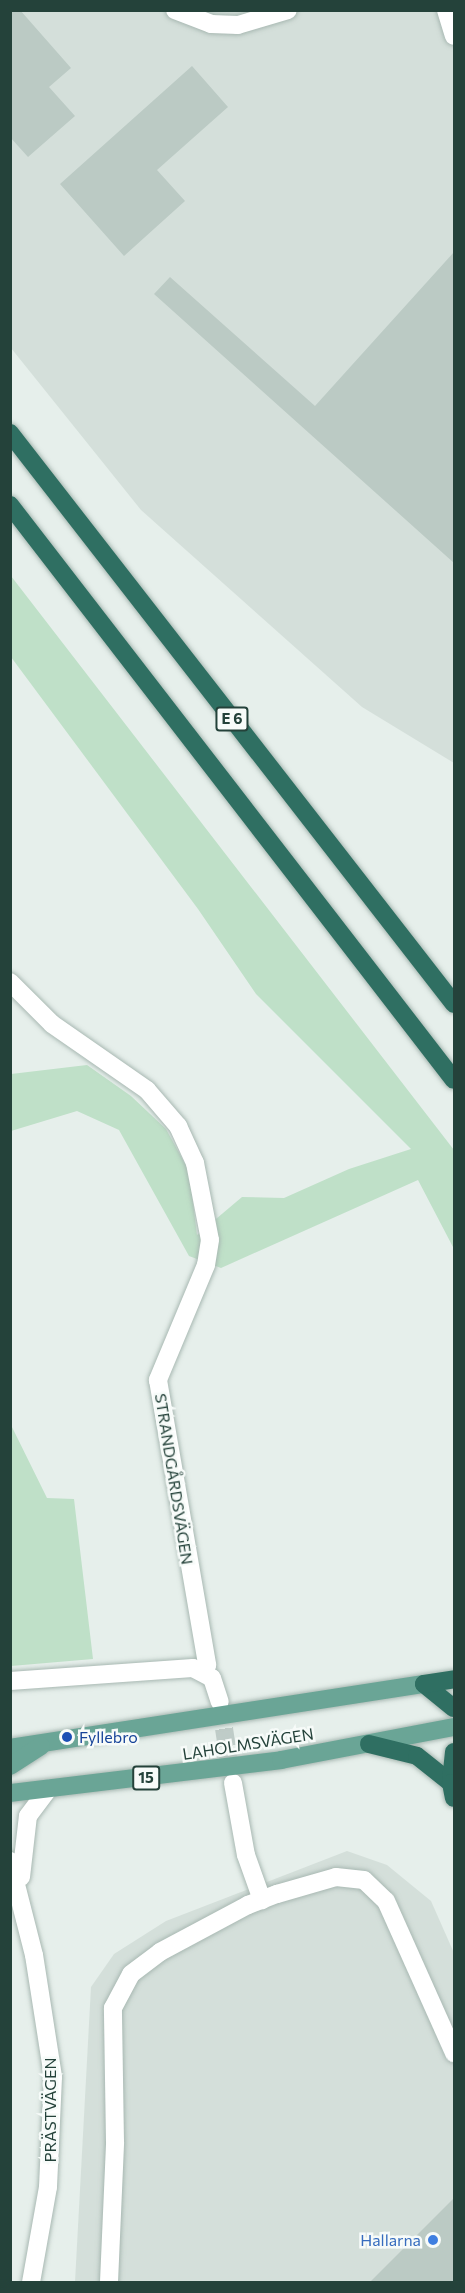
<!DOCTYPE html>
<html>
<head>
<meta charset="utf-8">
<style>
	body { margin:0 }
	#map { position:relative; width:465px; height:2293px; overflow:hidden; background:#e6efeb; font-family:Commissioner,sans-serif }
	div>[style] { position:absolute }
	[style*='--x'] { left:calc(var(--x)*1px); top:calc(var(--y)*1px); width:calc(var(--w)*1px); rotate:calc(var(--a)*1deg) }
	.built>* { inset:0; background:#d4dfda }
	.green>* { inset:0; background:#bfe0c8 }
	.building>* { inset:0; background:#bbcac4 }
	.minor-tunnel>* { height:18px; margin-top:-9px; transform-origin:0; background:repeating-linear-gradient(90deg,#bfccc8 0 18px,transparent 0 27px) }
	.roads { filter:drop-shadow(0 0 2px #a8b8b2) drop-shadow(0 0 2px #a8b8b2) }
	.minor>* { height:18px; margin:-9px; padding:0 9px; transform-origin:9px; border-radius:9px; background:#fff }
	.major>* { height:18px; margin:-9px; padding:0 9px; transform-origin:9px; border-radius:9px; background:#6aa596 }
	.highway>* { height:18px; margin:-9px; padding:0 9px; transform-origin:9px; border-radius:9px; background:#2f6f62 }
	.dots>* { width:16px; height:16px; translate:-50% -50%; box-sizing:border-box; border:3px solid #f7fbf9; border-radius:50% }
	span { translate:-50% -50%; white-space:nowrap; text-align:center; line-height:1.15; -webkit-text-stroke:5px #f7fbf9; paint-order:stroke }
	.shield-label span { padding:2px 4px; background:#f7fbf9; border:2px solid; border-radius:4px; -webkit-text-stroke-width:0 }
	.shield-label { font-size:15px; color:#24423a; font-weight:700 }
	.street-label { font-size:16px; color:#24423a }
	.transit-label { font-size:16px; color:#164399 }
	.left { translate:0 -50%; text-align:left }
	.shop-label { font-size:16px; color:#366cbe }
	.right { translate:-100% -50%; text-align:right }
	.frame { position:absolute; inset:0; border:12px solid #24423a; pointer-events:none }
</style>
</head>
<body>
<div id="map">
	<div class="built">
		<i style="clip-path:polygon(11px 11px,454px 11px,454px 763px,362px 707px,141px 510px,11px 348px)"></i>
		<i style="clip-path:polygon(347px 1851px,387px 1865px,431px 1901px,454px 1953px,454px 2282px,75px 2282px,91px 1987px,114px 1954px,166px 1921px)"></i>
	</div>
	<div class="green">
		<i style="clip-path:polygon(11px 576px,454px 1150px,454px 1249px,418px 1180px,221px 1268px,189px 1256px,119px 1130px,77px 1111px,11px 1131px,11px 1074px,87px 1065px,131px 1096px,166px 1129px,189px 1171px,197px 1235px,242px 1197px,284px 1198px,349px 1169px,411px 1149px,256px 994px,198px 909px,11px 657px)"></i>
		<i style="clip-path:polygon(10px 1423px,47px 1498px,74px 1499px,93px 1659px,11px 1666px)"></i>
	</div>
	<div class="building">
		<i style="clip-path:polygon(10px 10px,20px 10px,71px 68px,49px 87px,75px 116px,28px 157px,10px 137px)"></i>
		<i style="clip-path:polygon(192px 66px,228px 107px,157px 170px,185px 201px,124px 256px,60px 184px)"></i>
		<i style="clip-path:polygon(454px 252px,454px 563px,154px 294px,170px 277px,315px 406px)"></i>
		<i style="clip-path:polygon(454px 2198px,454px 2283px,369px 2283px)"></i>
	</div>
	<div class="minor-tunnel">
		<i style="--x:220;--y:1702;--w:80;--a:81.4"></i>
	</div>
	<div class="roads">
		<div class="minor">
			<i style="--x:175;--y:10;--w:39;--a:21"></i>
			<i style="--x:211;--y:24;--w:27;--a:2"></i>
			<i style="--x:238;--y:25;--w:52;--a:-16.7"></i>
			<i style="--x:446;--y:10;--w:27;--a:73"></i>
			<i style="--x:10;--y:982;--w:59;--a:45"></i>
			<i style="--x:52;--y:1024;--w:116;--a:34.8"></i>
			<i style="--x:147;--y:1090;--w:48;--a:49.3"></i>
			<i style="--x:178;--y:1126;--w:41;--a:65.3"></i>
			<i style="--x:195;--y:1163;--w:78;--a:79"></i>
			<i style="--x:210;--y:1240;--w:25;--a:99"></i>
			<i style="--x:206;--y:1265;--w:125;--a:112.7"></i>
			<i style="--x:158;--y:1380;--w:289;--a:80.2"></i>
			<i style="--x:207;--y:1665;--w:7;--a:117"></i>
			<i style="--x:10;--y:1681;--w:183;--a:-4.1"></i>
			<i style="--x:193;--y:1668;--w:21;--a:28"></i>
			<i style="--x:212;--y:1678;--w:25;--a:72"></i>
			<i style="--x:233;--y:1783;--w:73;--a:79.8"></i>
			<i style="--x:246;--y:1855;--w:48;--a:70.4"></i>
			<i style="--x:10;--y:1861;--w:97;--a:75.7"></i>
			<i style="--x:34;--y:1955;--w:123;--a:81.1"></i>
			<i style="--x:53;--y:2077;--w:110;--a:92.6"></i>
			<i style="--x:48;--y:2187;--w:97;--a:100.1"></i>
			<i style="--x:21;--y:1877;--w:61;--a:-83.5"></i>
			<i style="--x:28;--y:1816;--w:34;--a:-53"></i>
			<i style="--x:109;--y:2282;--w:140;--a:-87.5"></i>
			<i style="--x:115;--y:2142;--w:134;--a:-90.9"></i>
			<i style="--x:113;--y:2008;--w:38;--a:-62"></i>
			<i style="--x:131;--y:1974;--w:36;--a:-37"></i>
			<i style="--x:160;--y:1952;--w:100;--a:-28.1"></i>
			<i style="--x:248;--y:1905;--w:31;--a:-21"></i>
			<i style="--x:277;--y:1894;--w:61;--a:-16.1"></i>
			<i style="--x:336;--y:1877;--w:28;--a:6"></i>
			<i style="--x:364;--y:1880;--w:30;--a:44"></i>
			<i style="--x:386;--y:1901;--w:167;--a:65.9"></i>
		</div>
		<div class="major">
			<i style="--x:10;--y:1748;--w:419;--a:-8.8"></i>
			<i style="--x:10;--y:1766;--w:37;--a:-33"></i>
			<i style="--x:10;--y:1793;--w:273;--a:-6.9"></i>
			<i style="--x:281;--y:1760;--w:176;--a:-10.8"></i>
		</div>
		<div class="highway">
			<i style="--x:10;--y:433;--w:723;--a:52.13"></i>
			<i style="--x:10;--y:505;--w:726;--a:52.33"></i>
			<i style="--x:424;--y:1684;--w:38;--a:39"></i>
			<i style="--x:424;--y:1684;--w:30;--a:-9"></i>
			<i style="--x:369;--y:1744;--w:49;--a:14"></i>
			<i style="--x:417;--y:1756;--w:43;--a:38.5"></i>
			<i style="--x:454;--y:1752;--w:31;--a:96"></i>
			<i style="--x:451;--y:1783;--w:15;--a:79"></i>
		</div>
	</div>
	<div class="dots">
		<i style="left:67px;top:1737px;background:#1a4fb4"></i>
		<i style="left:433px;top:2240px;background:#3f7fe0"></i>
	</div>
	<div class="shield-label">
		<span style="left:232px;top:719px">E 6</span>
		<span style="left:146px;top:1778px">15</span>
	</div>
	<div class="street-label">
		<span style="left:174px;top:1479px;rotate:81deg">STRANDGÅRDSVÄGEN</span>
		<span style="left:248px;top:1744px;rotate:-9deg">LAHOLMSVÄGEN</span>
		<span style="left:50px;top:2110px;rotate:-90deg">PRÄSTVÄGEN</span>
	</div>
	<div class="transit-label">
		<span class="left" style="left:79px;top:1737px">Fyllebro</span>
	</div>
	<div class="shop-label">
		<span class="right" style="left:421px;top:2240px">Hallarna</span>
	</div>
	<div class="frame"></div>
</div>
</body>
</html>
